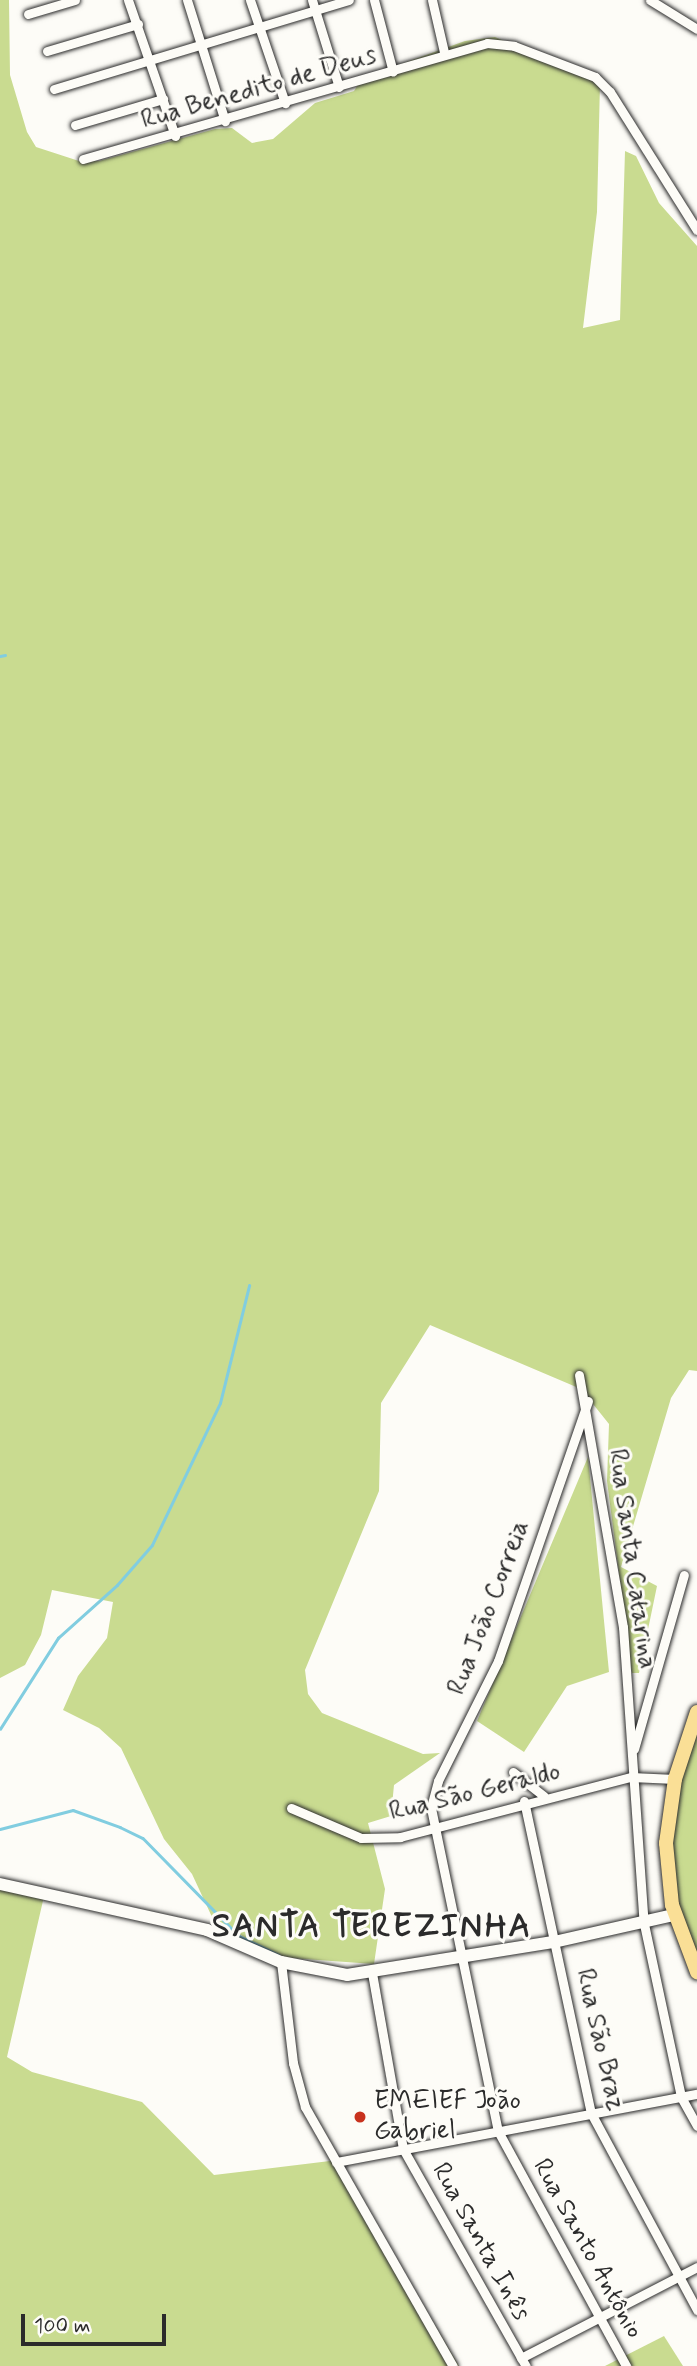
<!DOCTYPE html>
<html>
<head>
<meta charset="utf-8">
<style>
	body { margin:0 }
	#map { position:relative; width:697px; height:2366px; overflow:hidden; background:#fdfcf7; font-family:Mynerve,sans-serif }
	div>[style] { position:absolute }
	[style*='--x'] { left:calc(var(--x)*1px); top:calc(var(--y)*1px); width:calc(var(--w)*1px); rotate:calc(var(--a)*1deg) }
	.green>* { inset:0; background:#c9db90 }
	.stream>* { height:2.5px; margin:-1.25px; padding:0 1.25px; transform-origin:1.25px; border-radius:1.25px; background:#81cde0 }
	.roads { filter:drop-shadow(0 0 2px #2b2b2b) drop-shadow(0 0 2px #2b2b2b) }
	.street>* { height:9px; margin:-4.5px; padding:0 4.5px; transform-origin:4.5px; border-radius:4.5px; background:#fdfcf7 }
	.secondary>* { height:12px; margin:-6px; padding:0 6px; transform-origin:6px; border-radius:6px; background:#fdfcf7 }
	.primary>* { height:14px; margin:-7px; padding:0 7px; transform-origin:7px; border-radius:7px; background:#fadf96 }
	.dots>* { width:19px; height:19px; translate:-50% -50%; box-sizing:border-box; border:4px solid #fdfcf7; border-radius:50% }
	span { translate:-50% -50%; white-space:nowrap; text-align:center; line-height:1.15; -webkit-text-stroke:6px #fdfcf7; paint-order:stroke }
	.street-label { font-size:26px; color:#2b2b2b }
	.poi-label { font-size:26px; color:#2b2b2b }
	.left { translate:0 -50%; text-align:left }
	.district-label { font-size:33px; color:#2b2b2b; font-weight:700; letter-spacing:2px }
	.scale { position:absolute; left:21px; top:2314px; width:145px; height:32px; box-sizing:border-box; border:4px solid #2b2b2b; border-top:0; padding-left:9px; font-size:21px; line-height:24px; white-space:nowrap; color:#2b2b2b; -webkit-text-stroke:5px #fdfcf7; paint-order:stroke }
</style>
</head>
<body>
<div id="map">
	<div class="green">
		<i style="clip-path:polygon(0 0,9px 0,10px 75px,27px 132px,36px 147px,79px 161px,99px 161px,215px 129px,232px 128px,252px 143px,273px 139px,315px 103px,354px 91px,362px 78px,465px 41px,495px 37px,600px 83px,597px 212px,583px 328px,620px 320px,625px 151px,636px 156px,659px 203px,697px 246px,697px 1371px,689px 1370px,671px 1398px,621px 1567px,657px 1586px,639px 1673px,632px 1673px,607px 1481px,609px 1424px,581px 1389px,430px 1325px,381px 1403px,379px 1491px,305px 1670px,308px 1694px,322px 1713px,423px 1754px,440px 1753px,394px 1785px,391px 1816px,368px 1823px,385px 1889px,374px 1964px,276px 1957px,212px 1917px,192px 1874px,164px 1839px,121px 1748px,99px 1728px,63px 1710px,78px 1676px,107px 1638px,113px 1602px,52px 1590px,41px 1635px,25px 1665px,0 1678px)"></i>
		<i style="clip-path:polygon(588px 1457px,609px 1672px,567px 1686px,524px 1752px,477px 1721px)"></i>
		<i style="clip-path:polygon(697px 1729px,697px 1963px,682px 1924px,671px 1858px,677px 1791px)"></i>
		<i style="clip-path:polygon(0 1883px,45px 1892px,7px 2057px,32px 2072px,142px 2102px,214px 2175px,338px 2160px,459px 2366px,0 2366px)"></i>
		<i style="clip-path:polygon(664px 2336px,683px 2366px,605px 2366px)"></i>
	</div>
	<div class="stream">
		<i style="--x:0;--y:656;--w:5;--a:-11"></i>
		<i style="--x:0;--y:1729;--w:108;--a:-57.5"></i>
		<i style="--x:58;--y:1638;--w:79;--a:-41.9"></i>
		<i style="--x:117;--y:1585;--w:53;--a:-48.8"></i>
		<i style="--x:152;--y:1545;--w:157;--a:-64.4"></i>
		<i style="--x:220;--y:1403;--w:121;--a:-76.1"></i>
		<i style="--x:0;--y:1829;--w:75;--a:-14.6"></i>
		<i style="--x:73;--y:1810;--w:50;--a:19.9"></i>
		<i style="--x:120;--y:1827;--w:25;--a:26"></i>
		<i style="--x:143;--y:1838;--w:137;--a:45.6"></i>
		<i style="--x:239;--y:1936;--w:44;--a:25.4"></i>
	</div>
	<div class="roads">
		<div class="street">
			<i style="--x:128;--y:0;--w:144;--a:70.9"></i>
			<i style="--x:187;--y:0;--w:127;--a:72.6"></i>
			<i style="--x:250;--y:0;--w:109;--a:71.2"></i>
			<i style="--x:312;--y:0;--w:91;--a:72.8"></i>
			<i style="--x:374;--y:0;--w:74;--a:75.2"></i>
			<i style="--x:432;--y:0;--w:53;--a:77"></i>
			<i style="--x:650;--y:0;--w:55;--a:31.7"></i>
			<i style="--x:28;--y:14;--w:49;--a:-16.6"></i>
			<i style="--x:47;--y:51;--w:95;--a:-16.5"></i>
			<i style="--x:54;--y:89;--w:308;--a:-16.8"></i>
			<i style="--x:75;--y:125;--w:92;--a:-16.5"></i>
			<i style="--x:83;--y:159;--w:420;--a:-16"></i>
			<i style="--x:487;--y:43;--w:27;--a:6"></i>
			<i style="--x:514;--y:46;--w:87;--a:20.9"></i>
			<i style="--x:595;--y:77;--w:21;--a:45"></i>
			<i style="--x:610;--y:92;--w:163;--a:57.8"></i>
			<i style="--x:579;--y:1375;--w:256;--a:80.1"></i>
			<i style="--x:623;--y:1627;--w:298;--a:86"></i>
			<i style="--x:644;--y:1924;--w:177;--a:77.9"></i>
			<i style="--x:681;--y:2097;--w:33;--a:61"></i>
			<i style="--x:588;--y:1401;--w:275;--a:109.1"></i>
			<i style="--x:498;--y:1661;--w:134;--a:116.6"></i>
			<i style="--x:438;--y:1781;--w:28;--a:105"></i>
			<i style="--x:431;--y:1808;--w:330;--a:78.3"></i>
			<i style="--x:498;--y:2131;--w:268;--a:61.4"></i>
			<i style="--x:634;--y:1749;--w:181;--a:-74"></i>
			<i style="--x:513;--y:1772;--w:39;--a:38"></i>
			<i style="--x:524;--y:1801;--w:319;--a:77.9"></i>
			<i style="--x:591;--y:2113;--w:224;--a:61.7"></i>
			<i style="--x:291;--y:1808;--w:76;--a:23.2"></i>
			<i style="--x:361;--y:1838;--w:39;--a:-1"></i>
			<i style="--x:400;--y:1837;--w:239;--a:-14.6"></i>
			<i style="--x:631;--y:1777;--w:44;--a:2.6"></i>
			<i style="--x:281;--y:1962;--w:102;--a:83.2"></i>
			<i style="--x:293;--y:2063;--w:46;--a:74.7"></i>
			<i style="--x:305;--y:2107;--w:298;--a:60.3"></i>
			<i style="--x:372;--y:1973;--w:179;--a:80"></i>
			<i style="--x:403;--y:2149;--w:249;--a:60.5"></i>
			<i style="--x:336;--y:2162;--w:367;--a:-10.7"></i>
			<i style="--x:521;--y:2358;--w:198;--a:-27.3"></i>
		</div>
		<div class="secondary">
			<i style="--x:0;--y:1884;--w:212;--a:12.5"></i>
			<i style="--x:207;--y:1930;--w:81;--a:23.4"></i>
			<i style="--x:281;--y:1962;--w:67;--a:11.1"></i>
			<i style="--x:347;--y:1975;--w:210;--a:-9.1"></i>
			<i style="--x:554;--y:1942;--w:123;--a:-12.7"></i>
		</div>
		<div class="primary">
			<i style="--x:697;--y:1712;--w:71;--a:108.2"></i>
			<i style="--x:675;--y:1779;--w:65;--a:98"></i>
			<i style="--x:666;--y:1843;--w:62;--a:84.5"></i>
			<i style="--x:672;--y:1905;--w:72;--a:69.5"></i>
		</div>
	</div>
	<div class="dots">
		<i style="left:360px;top:2117px;background:#c8321e"></i>
	</div>
	<div class="street-label">
		<span style="left:259px;top:89px;rotate:-16deg">Rua Benedito de Deus</span>
		<span style="left:631px;top:1559px;rotate:82deg">Rua Santa Catarina</span>
		<span style="left:490px;top:1608px;rotate:-69deg">Rua João Correia</span>
		<span style="left:475px;top:1793px;rotate:-14deg">Rua São Geraldo</span>
		<span style="left:599px;top:2040px;rotate:77deg">Rua São Braz</span>
		<span style="left:480px;top:2242px;rotate:61deg">Rua Santa Inês</span>
		<span style="left:587px;top:2249px;rotate:61deg">Rua Santo Antônio</span>
	</div>
	<div class="poi-label">
		<span class="left" style="left:374px;top:2117px">EMEIEF João<br>Gabriel</span>
	</div>
	<div class="district-label">
		<span style="left:372px;top:1928px">SANTA TEREZINHA</span>
	</div>
	<div class="scale">100 m</div>
</div>
</body>
</html>
